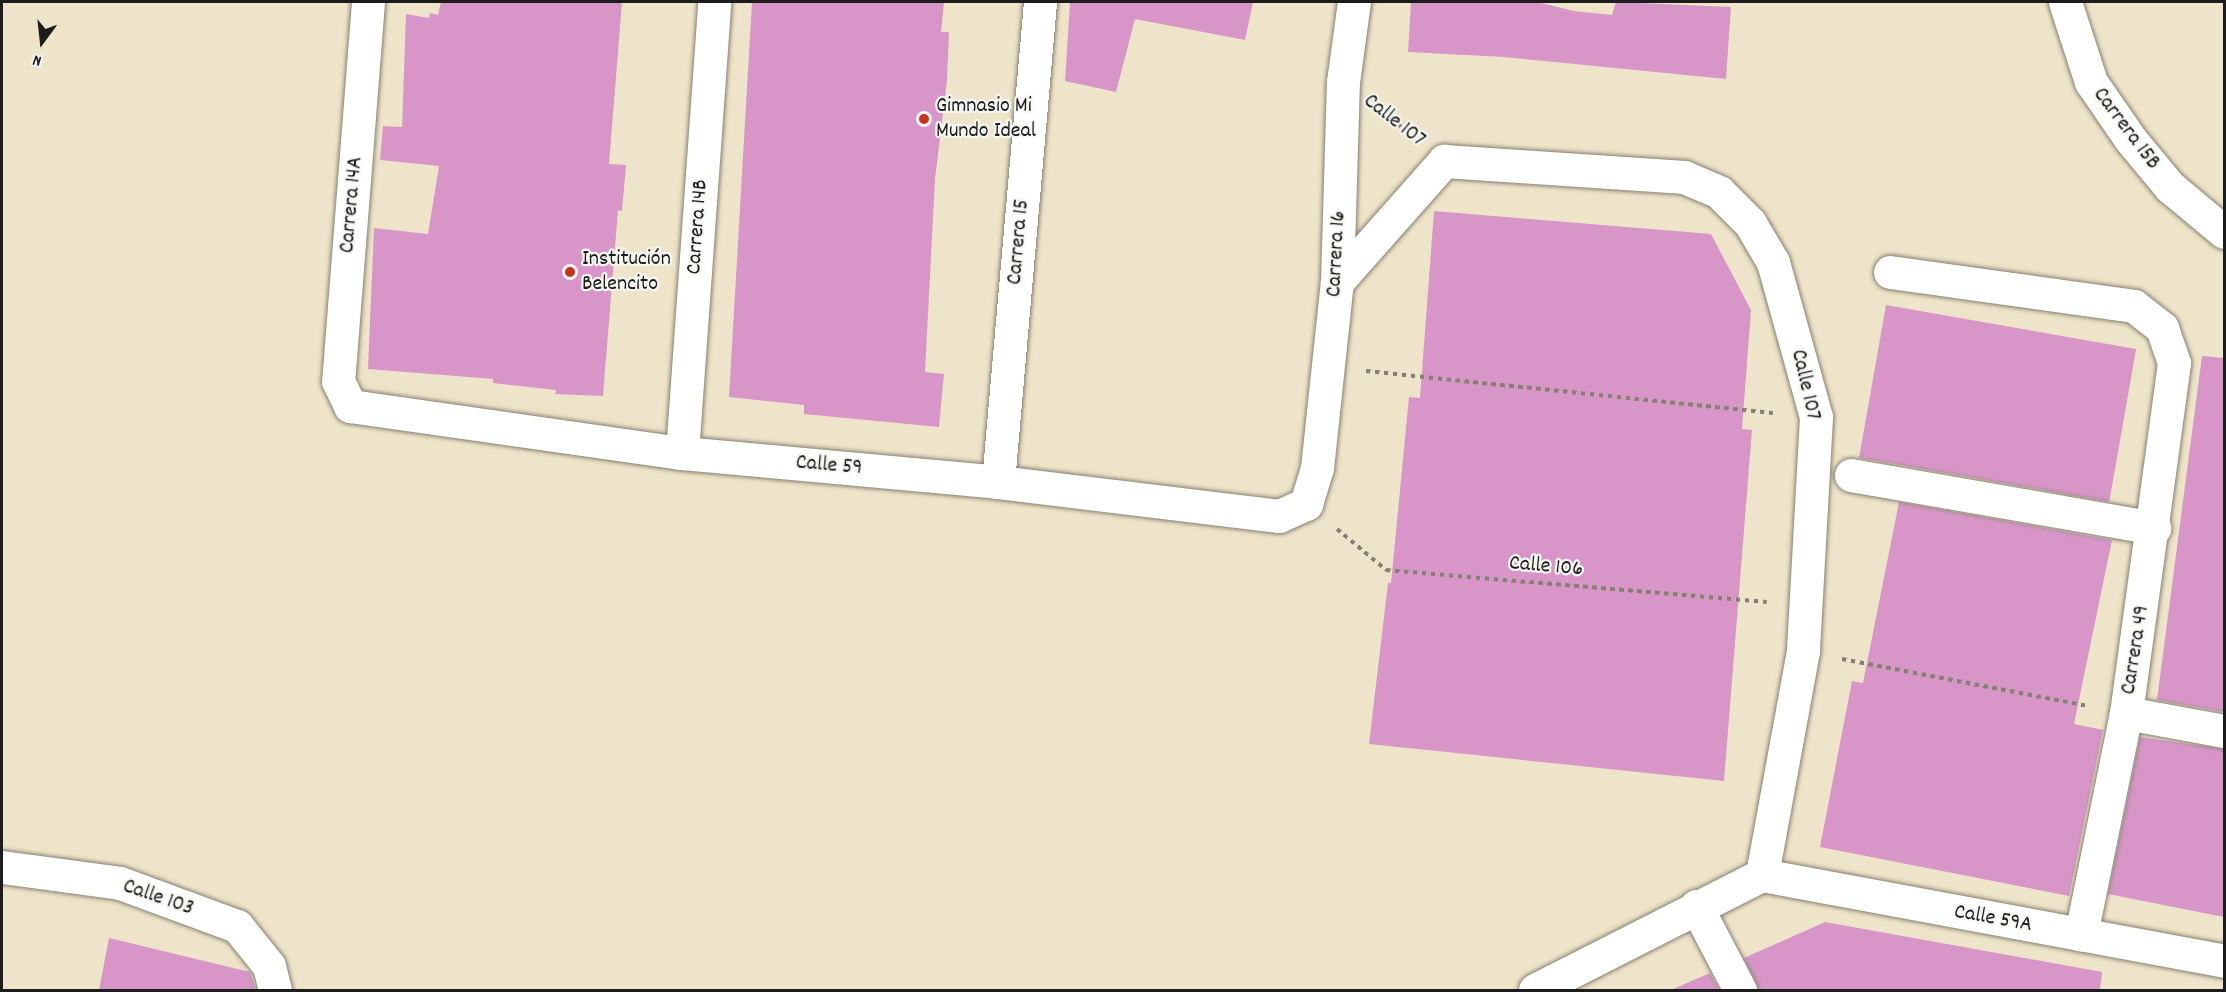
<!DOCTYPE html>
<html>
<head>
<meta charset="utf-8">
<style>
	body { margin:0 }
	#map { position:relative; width:2226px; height:992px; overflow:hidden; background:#eee4c9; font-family:Dekko,sans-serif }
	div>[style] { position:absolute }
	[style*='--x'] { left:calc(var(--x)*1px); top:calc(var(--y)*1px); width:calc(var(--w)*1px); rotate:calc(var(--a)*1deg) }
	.building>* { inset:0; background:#d796c7; transform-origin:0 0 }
	.path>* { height:4px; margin-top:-2px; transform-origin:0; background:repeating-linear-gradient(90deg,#858072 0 4.5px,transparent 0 9px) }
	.roads { filter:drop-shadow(0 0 2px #858072) drop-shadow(0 0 2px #858072) }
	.minor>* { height:33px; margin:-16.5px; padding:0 16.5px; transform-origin:16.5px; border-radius:16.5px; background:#fff }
	.dots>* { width:16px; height:16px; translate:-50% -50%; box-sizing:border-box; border:3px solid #f6f6f2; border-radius:50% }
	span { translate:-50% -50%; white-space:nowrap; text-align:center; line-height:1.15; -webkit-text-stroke:4.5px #f6f6f2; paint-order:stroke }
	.poi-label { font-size:22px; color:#1c1c1c }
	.left { translate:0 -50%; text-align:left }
	.street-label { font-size:22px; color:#1c1c1c }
	.frame { position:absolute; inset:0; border:3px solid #1c1c1c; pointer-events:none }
	.north { position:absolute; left:12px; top:12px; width:60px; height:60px; -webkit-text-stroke:4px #f6f6f2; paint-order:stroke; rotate:195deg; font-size:16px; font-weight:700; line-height:24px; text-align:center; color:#1c1c1c }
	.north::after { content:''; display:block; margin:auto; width:21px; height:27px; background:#1c1c1c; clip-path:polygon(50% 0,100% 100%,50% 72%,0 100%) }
</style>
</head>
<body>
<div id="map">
	<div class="building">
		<i style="clip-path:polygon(441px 2px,622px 2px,609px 164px,626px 165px,622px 211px,618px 210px,603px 396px,555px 394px,556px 390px,493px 383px,493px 379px,368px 369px,374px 228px,428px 234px,439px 166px,380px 160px,383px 126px,402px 127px,406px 14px,429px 18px,430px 13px,438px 15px)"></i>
		<i style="clip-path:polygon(752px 2px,944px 2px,941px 32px,949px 32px,947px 81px,935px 179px,925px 372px,944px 374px,939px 427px,804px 414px,804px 405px,729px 397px)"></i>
		<i style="clip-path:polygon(1070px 2px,1253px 2px,1245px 40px,1135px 19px,1116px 92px,1065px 81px)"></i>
		<i style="clip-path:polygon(1411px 2px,1537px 2px,1574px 11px,1612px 15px,1616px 2px,1731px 7px,1726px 79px,1504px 57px,1408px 52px)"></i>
		<i style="clip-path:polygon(1434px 211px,1711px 234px,1751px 310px,1742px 429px,1752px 430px,1724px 781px,1369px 744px,1388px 583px,1391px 583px,1409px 397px,1420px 398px)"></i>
		<i style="left:1886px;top:305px;width:254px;height:155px;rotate:10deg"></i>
		<i style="clip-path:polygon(2202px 356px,2224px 358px,2224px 712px,2157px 700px)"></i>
		<i style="clip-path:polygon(1899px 502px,2112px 540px,2074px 724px,2103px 730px,2069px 896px,1820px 847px,1852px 681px,1863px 683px)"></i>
		<i style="clip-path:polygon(2140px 737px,2224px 749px,2224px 917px,2108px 894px)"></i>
		<i style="clip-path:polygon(1825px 922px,2102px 972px,2100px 990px,1759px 990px,1744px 958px)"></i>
		<i style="clip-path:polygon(109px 938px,250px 972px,256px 990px,99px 990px)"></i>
		<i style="clip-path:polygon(1710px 973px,1719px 990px,1671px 990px)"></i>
	</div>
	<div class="path">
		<i style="--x:1383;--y:113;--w:38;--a:37"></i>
		<i style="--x:1366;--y:371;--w:409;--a:5.9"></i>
		<i style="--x:1337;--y:529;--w:64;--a:39.9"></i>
		<i style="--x:1386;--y:570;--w:382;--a:4.8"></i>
		<i style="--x:1842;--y:659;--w:250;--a:10.8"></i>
	</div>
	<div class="roads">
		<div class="minor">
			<i style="--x:368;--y:2;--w:380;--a:94.5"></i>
			<i style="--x:338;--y:381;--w:28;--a:64"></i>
			<i style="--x:350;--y:406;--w:335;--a:8.1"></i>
			<i style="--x:682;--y:453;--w:317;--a:5.2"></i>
			<i style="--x:998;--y:482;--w:283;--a:6.9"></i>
			<i style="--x:1279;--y:516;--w:30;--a:-24"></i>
			<i style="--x:1306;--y:504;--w:38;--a:-73"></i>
			<i style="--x:1317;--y:468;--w:187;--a:-83.9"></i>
			<i style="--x:1337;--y:282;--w:200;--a:-88.3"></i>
			<i style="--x:1343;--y:82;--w:81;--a:-82.2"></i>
			<i style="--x:2065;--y:2;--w:84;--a:72"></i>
			<i style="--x:2091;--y:82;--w:70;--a:55.4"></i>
			<i style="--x:2131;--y:140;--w:61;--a:50.3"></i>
			<i style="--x:2170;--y:187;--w:70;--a:39.8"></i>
			<i style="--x:1890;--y:272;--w:246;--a:7.9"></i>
			<i style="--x:2134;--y:306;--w:36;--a:38"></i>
			<i style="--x:2162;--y:328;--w:37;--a:71"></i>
			<i style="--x:2174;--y:363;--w:353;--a:97.8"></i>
			<i style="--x:2126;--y:713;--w:226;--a:101.5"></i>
			<i style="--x:1337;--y:282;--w:162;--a:-48.5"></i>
			<i style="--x:1444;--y:161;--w:241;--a:3.8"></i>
			<i style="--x:1684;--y:177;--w:38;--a:23"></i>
			<i style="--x:1719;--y:192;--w:44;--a:45"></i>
			<i style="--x:1750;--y:223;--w:45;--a:59.5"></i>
			<i style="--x:1773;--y:262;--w:161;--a:74.5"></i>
			<i style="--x:1816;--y:417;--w:234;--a:93.2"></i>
			<i style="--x:1803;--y:651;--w:228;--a:100.4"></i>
			<i style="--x:682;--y:453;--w:452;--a:-85.9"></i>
			<i style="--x:1851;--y:475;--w:308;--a:9.9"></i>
			<i style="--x:998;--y:482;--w:482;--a:-85"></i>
			<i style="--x:2126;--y:713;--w:100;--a:10.4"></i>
			<i style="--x:2;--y:867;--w:119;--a:7.7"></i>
			<i style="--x:120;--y:883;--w:125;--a:20.2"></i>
			<i style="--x:237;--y:926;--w:51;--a:51.3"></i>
			<i style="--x:269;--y:966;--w:25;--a:76"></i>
			<i style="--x:1762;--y:875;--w:470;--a:10.5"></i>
			<i style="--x:1696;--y:906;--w:95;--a:62.4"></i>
			<i style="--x:1535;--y:990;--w:254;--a:-26.9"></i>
		</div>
	</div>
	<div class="dots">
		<i style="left:924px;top:119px;background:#c8321e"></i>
		<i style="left:570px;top:272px;background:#c8321e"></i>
	</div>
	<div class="poi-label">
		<span class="left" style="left:936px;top:119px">Gimnasio Mi<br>Mundo Ideal</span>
		<span class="left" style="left:582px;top:272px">Institución<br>Belencito</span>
	</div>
	<div class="street-label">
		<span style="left:1394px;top:121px;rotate:38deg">Calle 107</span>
		<span style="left:2126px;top:129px;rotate:53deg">Carrera 15B</span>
		<span style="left:352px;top:205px;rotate:-85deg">Carrera 14A</span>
		<span style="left:698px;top:227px;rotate:-86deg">Carrera 14B</span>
		<span style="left:1019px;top:242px;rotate:-85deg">Carrera 15</span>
		<span style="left:1337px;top:254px;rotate:-87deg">Carrera 16</span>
		<span style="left:1805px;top:385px;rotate:77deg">Calle 107</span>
		<span style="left:829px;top:466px;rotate:5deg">Calle 59</span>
		<span style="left:1546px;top:567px;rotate:5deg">Calle 106</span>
		<span style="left:2136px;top:650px;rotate:-81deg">Carrera 49</span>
		<span style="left:158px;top:898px;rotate:19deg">Calle 103</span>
		<span style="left:1993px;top:919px;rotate:10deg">Calle 59A</span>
	</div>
	<div class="frame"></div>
	<div class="north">N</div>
</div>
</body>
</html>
